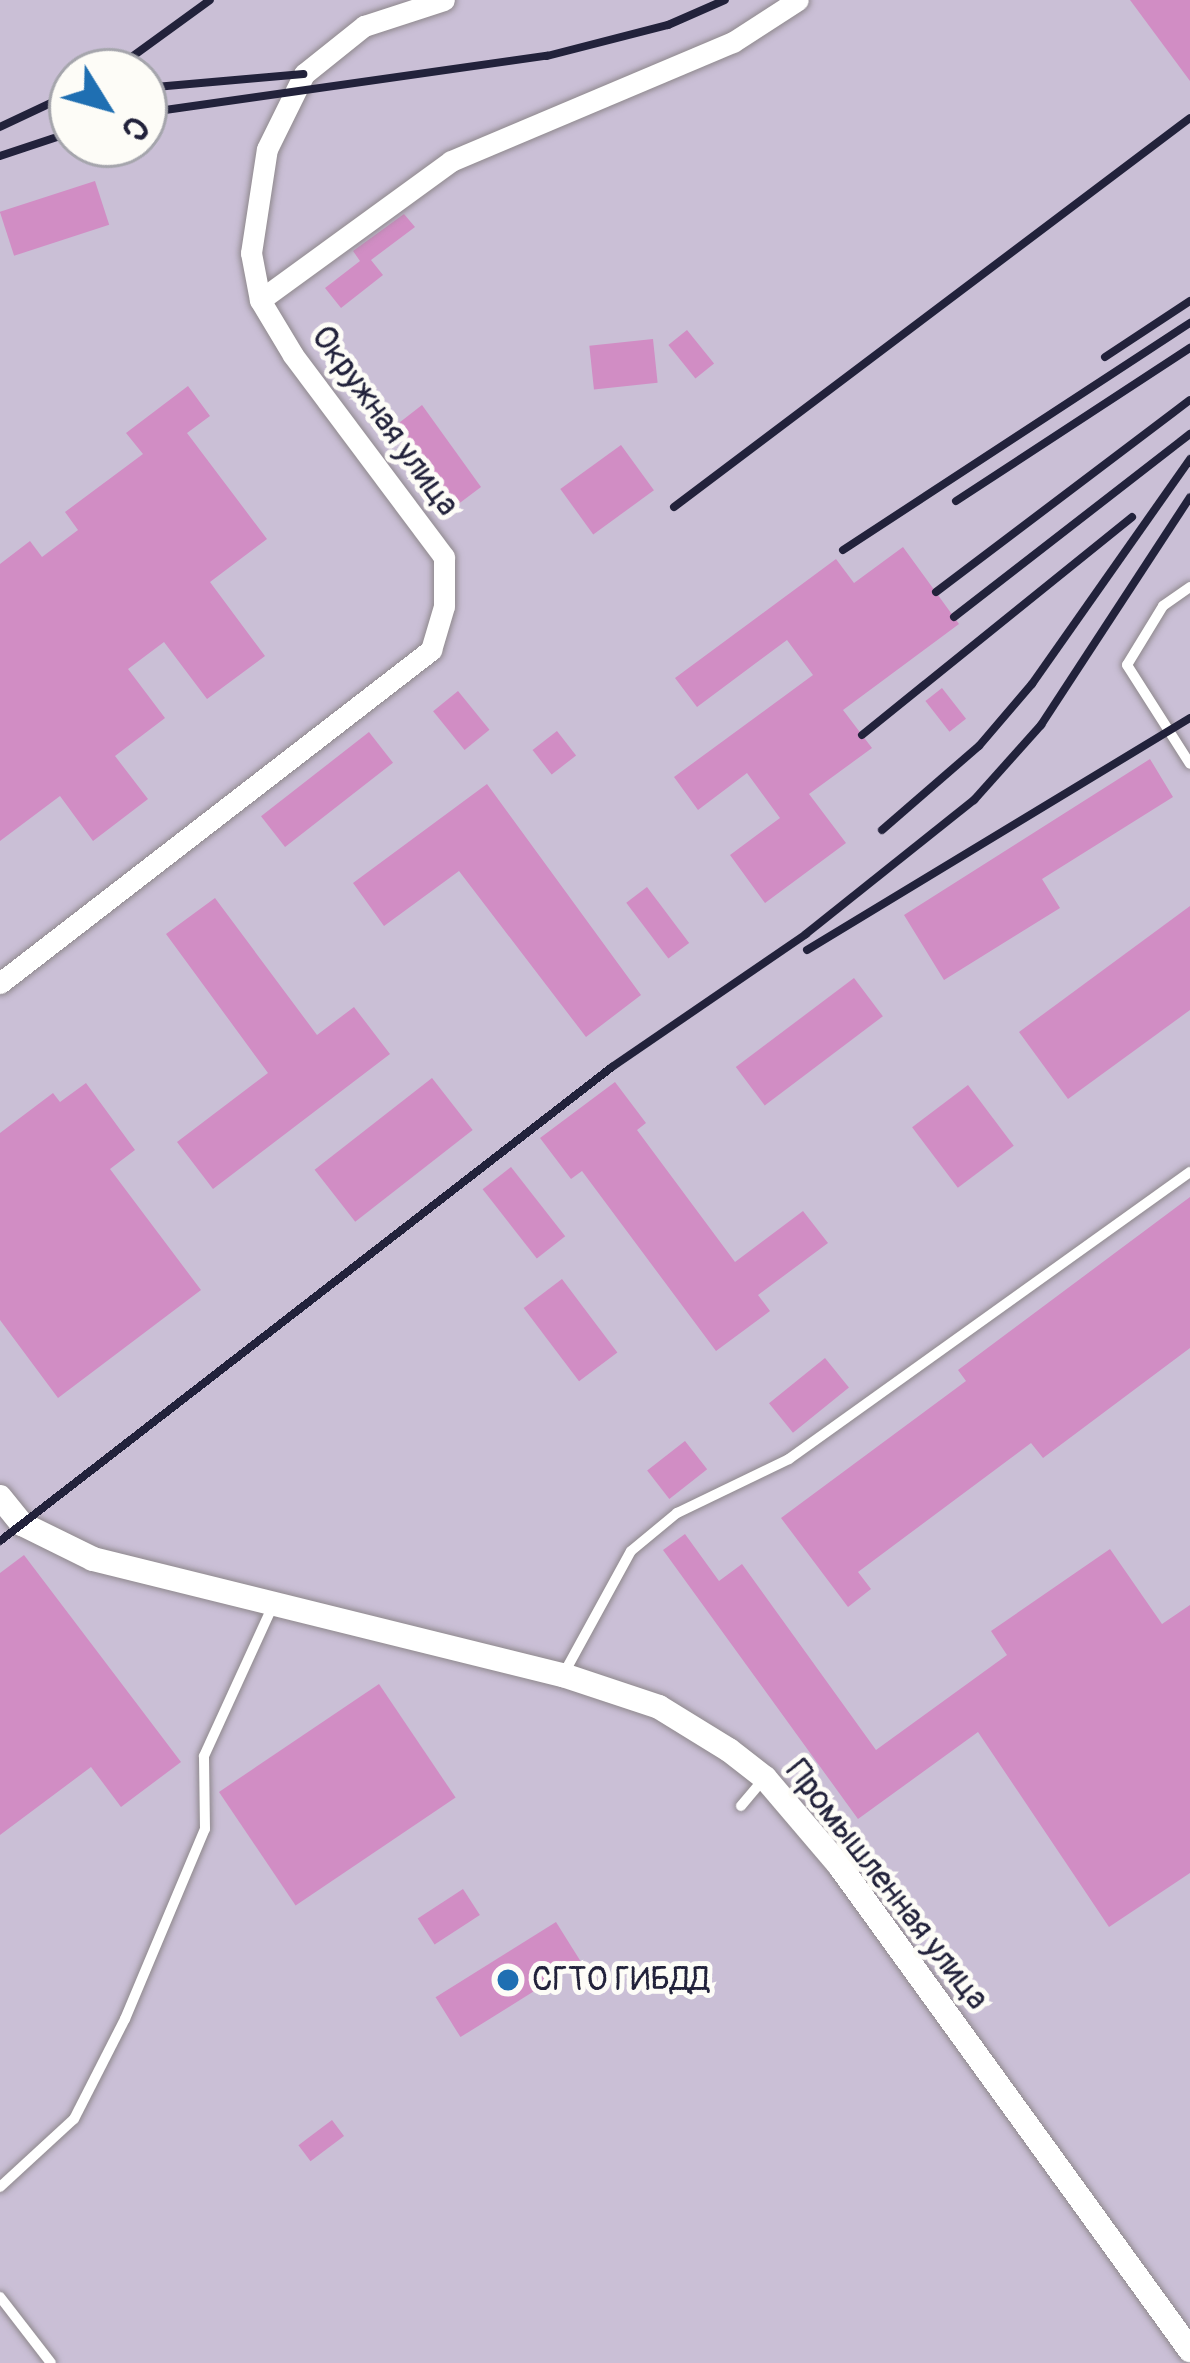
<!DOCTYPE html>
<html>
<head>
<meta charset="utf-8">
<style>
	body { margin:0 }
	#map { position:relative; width:1190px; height:2363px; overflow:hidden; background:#f9eede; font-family:Pangolin,sans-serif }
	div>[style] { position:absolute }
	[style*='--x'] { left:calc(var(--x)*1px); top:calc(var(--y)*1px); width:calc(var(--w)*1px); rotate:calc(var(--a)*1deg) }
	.industrial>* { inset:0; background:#cabfd6 }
	.building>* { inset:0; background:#d18dc4; transform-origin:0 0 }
	.roads { filter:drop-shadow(0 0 3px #8e888c) drop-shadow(0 0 3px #8e888c) }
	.service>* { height:10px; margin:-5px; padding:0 5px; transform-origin:5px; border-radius:5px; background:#fff }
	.minor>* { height:21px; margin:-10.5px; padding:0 10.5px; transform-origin:10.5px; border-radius:10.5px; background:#fff }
	.tertiary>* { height:24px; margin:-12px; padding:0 12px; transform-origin:12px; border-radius:12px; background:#fff }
	.rail>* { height:8px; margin:-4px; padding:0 4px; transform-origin:4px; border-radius:4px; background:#22223b }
	.dots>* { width:33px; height:33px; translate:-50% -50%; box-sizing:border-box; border:6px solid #fdfcf7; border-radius:50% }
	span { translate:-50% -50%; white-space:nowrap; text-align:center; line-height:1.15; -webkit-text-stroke:10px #fdfcf7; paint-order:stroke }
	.street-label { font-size:33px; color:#22223b }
	.poi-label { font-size:33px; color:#22223b }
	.left { translate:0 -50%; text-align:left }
	.north { position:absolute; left:48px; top:48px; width:120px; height:120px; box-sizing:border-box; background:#fdfcf7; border:3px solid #a5a5ac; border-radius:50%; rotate:127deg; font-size:33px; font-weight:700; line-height:48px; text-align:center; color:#22223b }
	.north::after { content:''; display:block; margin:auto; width:42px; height:54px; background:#1f6fb2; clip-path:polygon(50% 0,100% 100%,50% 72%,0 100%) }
</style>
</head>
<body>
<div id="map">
	<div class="industrial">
		<i style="clip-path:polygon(evenodd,0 0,1190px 0,1190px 2363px,0 2363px,0 0,72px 72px,144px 72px,144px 144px,72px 144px,72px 72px)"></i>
	</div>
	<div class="building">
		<i style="clip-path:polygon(1130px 0,1190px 0,1190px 81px)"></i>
		<i style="left:95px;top:181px;width:46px;height:100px;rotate:72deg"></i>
		<i style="clip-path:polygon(404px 214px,415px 227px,371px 260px,383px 275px,341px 308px,325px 288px,360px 261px,353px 251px)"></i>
		<i style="left:687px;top:330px;width:43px;height:24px;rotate:51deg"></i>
		<i style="left:653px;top:339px;width:44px;height:64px;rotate:84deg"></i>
		<i style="clip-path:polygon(188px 386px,210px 416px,187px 433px,267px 539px,210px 582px,265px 656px,207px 699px,164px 642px,128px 669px,165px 718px,115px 756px,148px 799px,93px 841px,60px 796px,0 841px,0 564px,30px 541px,42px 557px,78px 530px,65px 512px,143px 454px,126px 433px)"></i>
		<i style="clip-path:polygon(422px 405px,481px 487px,449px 511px,395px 426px)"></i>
		<i style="left:621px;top:445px;width:56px;height:75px;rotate:54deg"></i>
		<i style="clip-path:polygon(903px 547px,959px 624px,843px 710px,872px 748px,809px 794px,846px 843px,765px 903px,730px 855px,780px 818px,747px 773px,698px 810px,674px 777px,813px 675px,787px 640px,697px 707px,675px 678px,836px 559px,854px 583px)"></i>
		<i style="left:942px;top:688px;width:39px;height:21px;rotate:52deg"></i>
		<i style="left:458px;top:691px;width:50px;height:32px;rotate:51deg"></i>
		<i style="left:557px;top:731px;width:31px;height:31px;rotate:52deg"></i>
		<i style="left:369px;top:732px;width:39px;height:137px;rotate:52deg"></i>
		<i style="clip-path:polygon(1150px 759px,1173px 797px,1042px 879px,1060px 908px,944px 980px,904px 915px)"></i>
		<i style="clip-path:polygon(487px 784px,641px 995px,586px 1037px,459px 871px,384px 926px,353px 883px)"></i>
		<i style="left:647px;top:887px;width:70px;height:26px;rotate:53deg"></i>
		<i style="clip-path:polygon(215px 898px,317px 1035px,354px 1007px,390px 1054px,213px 1189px,177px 1142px,268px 1073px,166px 934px)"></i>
		<i style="clip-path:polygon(1190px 906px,1190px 1010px,1068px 1099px,1019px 1032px)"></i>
		<i style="left:854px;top:978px;width:48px;height:148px;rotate:53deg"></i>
		<i style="left:432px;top:1078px;width:66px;height:149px;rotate:52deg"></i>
		<i style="clip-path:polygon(615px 1082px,646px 1123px,637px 1130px,735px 1262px,803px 1211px,828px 1243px,758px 1295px,770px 1311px,716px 1351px,582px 1171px,571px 1179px,540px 1138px)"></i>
		<i style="clip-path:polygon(86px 1083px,135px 1150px,110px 1169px,201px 1290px,58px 1398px,0 1320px,0 1133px,53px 1093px,60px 1102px)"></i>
		<i style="left:968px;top:1085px;width:76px;height:70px;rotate:53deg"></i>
		<i style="left:511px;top:1167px;width:88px;height:36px;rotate:52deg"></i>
		<i style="clip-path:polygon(1190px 1197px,1190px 1348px,1043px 1458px,1031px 1443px,858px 1572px,871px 1589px,848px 1607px,781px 1518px,966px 1381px,958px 1370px)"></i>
		<i style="left:562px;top:1279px;width:92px;height:48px;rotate:53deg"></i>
		<i style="left:825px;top:1358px;width:38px;height:72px;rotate:51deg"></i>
		<i style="left:685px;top:1441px;width:36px;height:48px;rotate:52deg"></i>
		<i style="clip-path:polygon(685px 1534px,719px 1581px,742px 1564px,876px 1750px,1007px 1655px,991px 1631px,1110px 1549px,1162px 1624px,1190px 1605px,1190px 1873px,1109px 1927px,978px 1732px,858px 1819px,663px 1550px)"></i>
		<i style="clip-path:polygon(24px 1555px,181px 1762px,121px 1807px,91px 1767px,0 1835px,0 1573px)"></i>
		<i style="left:379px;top:1684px;width:137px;height:193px;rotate:56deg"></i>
		<i style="left:463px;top:1889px;width:31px;height:54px;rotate:57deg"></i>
		<i style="left:556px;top:1922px;width:47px;height:142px;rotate:58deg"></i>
		<i style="left:332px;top:2120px;width:20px;height:42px;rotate:53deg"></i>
	</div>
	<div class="roads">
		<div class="service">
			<i style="--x:1190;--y:587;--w:33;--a:145"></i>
			<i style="--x:1163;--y:606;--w:69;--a:121.4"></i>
			<i style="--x:1127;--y:665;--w:117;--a:57.5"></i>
			<i style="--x:563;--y:1675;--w:141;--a:-61.3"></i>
			<i style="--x:631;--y:1551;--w:60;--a:-39.6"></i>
			<i style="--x:677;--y:1513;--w:124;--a:-25.7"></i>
			<i style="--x:789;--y:1459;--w:493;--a:-35.6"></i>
			<i style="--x:741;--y:1806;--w:34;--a:-50"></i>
			<i style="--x:0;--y:2187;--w:100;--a:-42.6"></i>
			<i style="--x:74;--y:2119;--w:112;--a:-63"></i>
			<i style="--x:125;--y:2019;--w:206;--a:-67.2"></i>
			<i style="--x:205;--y:1829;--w:73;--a:-90.8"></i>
			<i style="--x:204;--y:1756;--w:166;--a:-65.4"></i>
			<i style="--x:0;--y:2297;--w:83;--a:52.3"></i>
		</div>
		<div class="minor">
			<i style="--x:260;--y:300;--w:236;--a:-36"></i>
			<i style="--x:451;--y:161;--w:306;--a:-22.9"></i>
			<i style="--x:733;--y:42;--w:77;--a:-32.9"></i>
			<i style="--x:0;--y:983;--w:545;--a:-37.69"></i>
			<i style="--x:431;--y:650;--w:46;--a:-73.5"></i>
			<i style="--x:444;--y:606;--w:49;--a:-90"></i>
			<i style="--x:444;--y:557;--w:252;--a:-126.8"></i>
			<i style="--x:293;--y:355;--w:64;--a:-121"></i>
			<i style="--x:260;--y:300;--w:48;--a:-100.8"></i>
			<i style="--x:251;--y:253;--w:105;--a:-81.3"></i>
			<i style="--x:267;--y:149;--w:84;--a:-63.7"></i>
			<i style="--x:304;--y:74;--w:77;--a:-38.7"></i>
			<i style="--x:364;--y:26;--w:84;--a:-18"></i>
		</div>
		<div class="tertiary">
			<i style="--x:0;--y:1497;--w:35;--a:51"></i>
			<i style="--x:22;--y:1524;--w:79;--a:26.2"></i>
			<i style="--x:93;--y:1559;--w:484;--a:13.9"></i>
			<i style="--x:563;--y:1675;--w:101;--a:18.4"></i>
			<i style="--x:659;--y:1707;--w:82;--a:31.6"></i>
			<i style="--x:729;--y:1750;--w:46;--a:37.9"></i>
			<i style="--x:765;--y:1778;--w:114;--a:49.6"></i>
			<i style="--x:839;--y:1865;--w:599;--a:54.11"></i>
		</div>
	</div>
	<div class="rail">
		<i style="--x:111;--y:72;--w:122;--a:-36"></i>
		<i style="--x:144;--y:88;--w:160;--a:-5"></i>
		<i style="--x:144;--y:113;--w:407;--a:-8.1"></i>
		<i style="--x:547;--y:56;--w:125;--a:-14.4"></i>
		<i style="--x:668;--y:25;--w:62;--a:-23.7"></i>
		<i style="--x:0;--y:127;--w:80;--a:-25.3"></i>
		<i style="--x:0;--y:156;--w:76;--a:-18.4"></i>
		<i style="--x:1105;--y:357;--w:102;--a:-33.4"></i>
		<i style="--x:956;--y:501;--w:280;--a:-33.2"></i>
		<i style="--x:674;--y:507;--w:646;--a:-37.01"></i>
		<i style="--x:843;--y:550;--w:415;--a:-33.2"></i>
		<i style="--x:936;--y:592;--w:318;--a:-37.1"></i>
		<i style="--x:954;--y:617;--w:299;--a:-37.8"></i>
		<i style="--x:862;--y:735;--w:347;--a:-38.9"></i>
		<i style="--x:882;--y:830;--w:128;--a:-40.9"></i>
		<i style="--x:979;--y:746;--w:82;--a:-49.5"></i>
		<i style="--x:1032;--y:684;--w:275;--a:-54.9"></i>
		<i style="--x:807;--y:950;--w:448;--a:-31.2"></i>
		<i style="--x:0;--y:1541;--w:774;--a:-37.76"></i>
		<i style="--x:612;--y:1067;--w:235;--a:-34.4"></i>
		<i style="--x:806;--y:934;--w:215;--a:-38.6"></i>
		<i style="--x:974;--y:800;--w:101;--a:-48.2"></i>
		<i style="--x:1041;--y:725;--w:272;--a:-56.8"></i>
	</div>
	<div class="dots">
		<i style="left:508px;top:1980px;background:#1f6fb2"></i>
	</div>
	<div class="street-label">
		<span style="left:385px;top:421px;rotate:54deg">Окружная улица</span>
		<span style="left:887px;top:1885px;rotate:52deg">Промышленная улица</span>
	</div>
	<div class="poi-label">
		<span class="left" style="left:532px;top:1980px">СГТО ГИБДД</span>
	</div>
	<div class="north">С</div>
</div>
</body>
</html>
